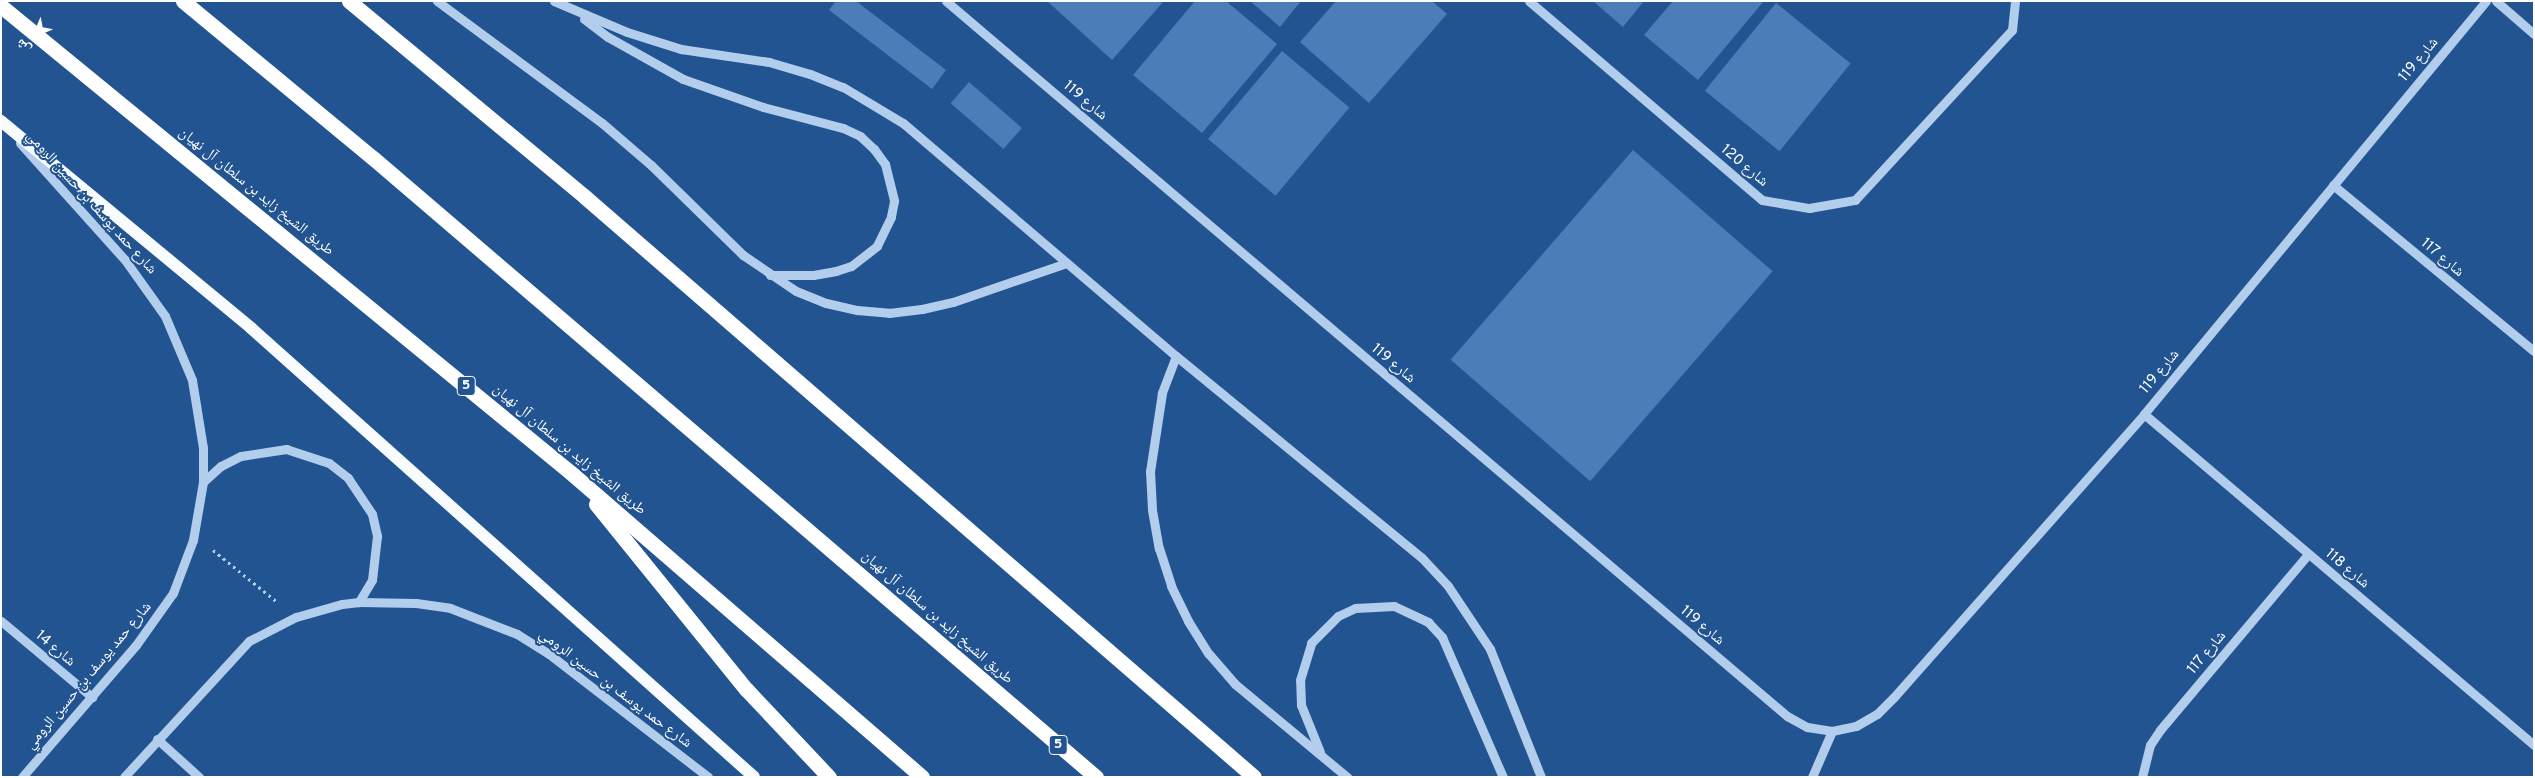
<!DOCTYPE html>
<html>
<head>
<meta charset="utf-8">
<style>
	body { margin:0 }
	#map { position:relative; width:2535px; height:778px; overflow:hidden; background:#225491; font-family:Overpass,"Noto Naskh Arabic",sans-serif }
	div>[style] { position:absolute }
	[style*='--x'] { left:calc(var(--x)*1px); top:calc(var(--y)*1px); width:calc(var(--w)*1px); rotate:calc(var(--a)*1deg) }
	.building>* { inset:0; background:#4b7db8; transform-origin:0 0 }
	.path>* { height:3px; margin-top:-1.5px; transform-origin:0; background:repeating-linear-gradient(90deg,#b3ceed 0 2.5px,transparent 0 6.5px) }
	.minor>* { height:9px; margin:-4.5px; padding:0 4.5px; transform-origin:4.5px; border-radius:4.5px; background:#b3ceed }
	.major>* { height:12px; margin:-6px; padding:0 6px; transform-origin:6px; border-radius:6px; background:#f9fcff }
	.highway>* { height:15px; margin:-7.5px; padding:0 7.5px; transform-origin:7.5px; border-radius:7.5px; background:#fff }
	span { translate:-50% -50%; white-space:nowrap; text-align:center; line-height:1.15; -webkit-text-stroke:4px #225491; paint-order:stroke }
	.shield-label span { padding:1px 4px; background:#225491; border:1px solid; border-radius:4px; -webkit-text-stroke-width:0 }
	.shield-label { font-size:14px; color:#fff; font-weight:700 }
	.street-label { font-size:15px; color:#fff }
	.frame { position:absolute; inset:0; border:2px solid #fff; pointer-events:none }
	.north { position:absolute; left:10px; top:10px; width:50px; height:50px; -webkit-text-stroke:4px #225491; paint-order:stroke; rotate:225deg; font-size:14px; font-weight:700; line-height:20px; text-align:center; color:#fff }
	.north::after { content:''; display:block; margin:auto; width:18px; height:22px; background:#fff; clip-path:polygon(50% 0,100% 100%,50% 72%,0 100%) }
</style>
</head>
<body>
<div id="map">
	<div class="building">
		<i style="clip-path:polygon(836px 1px,856px 1px,946px 70px,932px 89px,829px 10px)"></i>
		<i style="clip-path:polygon(1047px 1px,1164px 1px,1112px 60px)"></i>
		<i style="clip-path:polygon(1195px 1px,1226px 1px,1277px 44px,1202px 133px,1133px 75px)"></i>
		<i style="clip-path:polygon(1250px 1px,1301px 1px,1280px 27px)"></i>
		<i style="clip-path:polygon(1336px 1px,1432px 1px,1447px 14px,1369px 103px,1300px 42px)"></i>
		<i style="clip-path:polygon(1593px 1px,1644px 1px,1623px 27px)"></i>
		<i style="clip-path:polygon(1673px 1px,1764px 1px,1698px 80px,1644px 35px)"></i>
		<i style="left:1776px;top:3px;width:96px;height:113px;rotate:39deg"></i>
		<i style="left:1282px;top:51px;width:88px;height:115px;rotate:40deg"></i>
		<i style="left:969px;top:82px;width:70px;height:28px;rotate:41deg"></i>
		<i style="left:1633px;top:150px;width:185px;height:278px;rotate:41deg"></i>
	</div>
	<div class="path">
		<i style="--x:213;--y:550;--w:81;--a:39"></i>
	</div>
	<div class="minor">
		<i style="--x:437;--y:1;--w:205;--a:36.5"></i>
		<i style="--x:602;--y:123;--w:65;--a:40.6"></i>
		<i style="--x:651;--y:165;--w:129;--a:44.4"></i>
		<i style="--x:743;--y:255;--w:64;--a:34.2"></i>
		<i style="--x:796;--y:291;--w:32;--a:22"></i>
		<i style="--x:826;--y:303;--w:32;--a:13"></i>
		<i style="--x:857;--y:310;--w:32;--a:5"></i>
		<i style="--x:889;--y:313;--w:33;--a:-7"></i>
		<i style="--x:922;--y:309;--w:32;--a:-13"></i>
		<i style="--x:953;--y:302;--w:120;--a:-19"></i>
		<i style="--x:554;--y:1;--w:79;--a:23"></i>
		<i style="--x:627;--y:32;--w:57;--a:17.5"></i>
		<i style="--x:681;--y:49;--w:89;--a:8.4"></i>
		<i style="--x:769;--y:62;--w:43;--a:16.3"></i>
		<i style="--x:810;--y:74;--w:35;--a:22"></i>
		<i style="--x:843;--y:87;--w:70;--a:31"></i>
		<i style="--x:903;--y:123;--w:359;--a:40.5"></i>
		<i style="--x:1176;--y:356;--w:318;--a:39.4"></i>
		<i style="--x:1422;--y:558;--w:38;--a:47"></i>
		<i style="--x:1448;--y:586;--w:76;--a:56.3"></i>
		<i style="--x:1490;--y:649;--w:138;--a:68.3"></i>
		<i style="--x:946;--y:1;--w:1104;--a:40.37"></i>
		<i style="--x:1787;--y:716;--w:23;--a:29"></i>
		<i style="--x:1807;--y:727;--w:25;--a:9"></i>
		<i style="--x:1832;--y:731;--w:25;--a:-12"></i>
		<i style="--x:1856;--y:726;--w:24;--a:-30"></i>
		<i style="--x:1877;--y:714;--w:24;--a:-45"></i>
		<i style="--x:1894;--y:697;--w:378;--a:-48.5"></i>
		<i style="--x:2144;--y:414;--w:536;--a:-50.37"></i>
		<i style="--x:1529;--y:1;--w:306;--a:40.5"></i>
		<i style="--x:1762;--y:200;--w:48;--a:9.7"></i>
		<i style="--x:1809;--y:208;--w:47;--a:-9.9"></i>
		<i style="--x:1855;--y:200;--w:231;--a:-47.3"></i>
		<i style="--x:2012;--y:30;--w:29;--a:-84"></i>
		<i style="--x:2496;--y:1;--w:50;--a:41"></i>
		<i style="--x:584;--y:19;--w:30;--a:37"></i>
		<i style="--x:608;--y:37;--w:86;--a:29.2"></i>
		<i style="--x:683;--y:79;--w:85;--a:19.3"></i>
		<i style="--x:763;--y:107;--w:83;--a:14.7"></i>
		<i style="--x:843;--y:128;--w:19;--a:25"></i>
		<i style="--x:860;--y:136;--w:19;--a:43"></i>
		<i style="--x:874;--y:149;--w:19;--a:54"></i>
		<i style="--x:885;--y:164;--w:38;--a:76"></i>
		<i style="--x:894;--y:201;--w:16;--a:101"></i>
		<i style="--x:891;--y:217;--w:32;--a:116"></i>
		<i style="--x:877;--y:246;--w:33;--a:142"></i>
		<i style="--x:851;--y:266;--w:16;--a:162"></i>
		<i style="--x:836;--y:271;--w:23;--a:170"></i>
		<i style="--x:813;--y:275;--w:43;--a:180"></i>
		<i style="--x:20;--y:143;--w:157;--a:48.1"></i>
		<i style="--x:125;--y:260;--w:69;--a:54.5"></i>
		<i style="--x:165;--y:316;--w:69;--a:67.1"></i>
		<i style="--x:192;--y:380;--w:69;--a:80.8"></i>
		<i style="--x:203;--y:448;--w:34;--a:90"></i>
		<i style="--x:203;--y:482;--w:59;--a:99.8"></i>
		<i style="--x:193;--y:540;--w:57;--a:110.7"></i>
		<i style="--x:173;--y:593;--w:64;--a:125.4"></i>
		<i style="--x:136;--y:645;--w:174;--a:130.8"></i>
		<i style="--x:2333;--y:185;--w:261;--a:39.6"></i>
		<i style="--x:1176;--y:356;--w:40;--a:111"></i>
		<i style="--x:1162;--y:393;--w:79;--a:98.7"></i>
		<i style="--x:1150;--y:471;--w:39;--a:87"></i>
		<i style="--x:1152;--y:510;--w:39;--a:80"></i>
		<i style="--x:1159;--y:548;--w:40;--a:72"></i>
		<i style="--x:1171;--y:586;--w:39;--a:64"></i>
		<i style="--x:1188;--y:621;--w:39;--a:58"></i>
		<i style="--x:1209;--y:654;--w:40;--a:49"></i>
		<i style="--x:1235;--y:684;--w:146;--a:39.7"></i>
		<i style="--x:2144;--y:414;--w:512;--a:40.32"></i>
		<i style="--x:203;--y:482;--w:24;--a:-42"></i>
		<i style="--x:221;--y:466;--w:22;--a:-27"></i>
		<i style="--x:241;--y:456;--w:46;--a:-8.8"></i>
		<i style="--x:286;--y:449;--w:45;--a:18"></i>
		<i style="--x:329;--y:463;--w:24;--a:38"></i>
		<i style="--x:348;--y:478;--w:43;--a:56.3"></i>
		<i style="--x:372;--y:514;--w:23;--a:77"></i>
		<i style="--x:377;--y:536;--w:44;--a:96.5"></i>
		<i style="--x:372;--y:580;--w:26;--a:121"></i>
		<i style="--x:1;--y:621;--w:119;--a:39.9"></i>
		<i style="--x:157;--y:739;--w:57;--a:42.1"></i>
		<i style="--x:1320;--y:752;--w:51;--a:-112"></i>
		<i style="--x:1301;--y:705;--w:25;--a:-92"></i>
		<i style="--x:1300;--y:680;--w:39;--a:-73"></i>
		<i style="--x:1311;--y:643;--w:38;--a:-45"></i>
		<i style="--x:1338;--y:616;--w:19;--a:-25"></i>
		<i style="--x:1355;--y:608;--w:39;--a:-3"></i>
		<i style="--x:1394;--y:606;--w:38;--a:25"></i>
		<i style="--x:1428;--y:622;--w:21;--a:47"></i>
		<i style="--x:1442;--y:637;--w:153;--a:66.5"></i>
		<i style="--x:124;--y:777;--w:185;--a:-47.4"></i>
		<i style="--x:249;--y:641;--w:53;--a:-27.1"></i>
		<i style="--x:296;--y:617;--w:48;--a:-15.8"></i>
		<i style="--x:342;--y:604;--w:17;--a:-7"></i>
		<i style="--x:359;--y:602;--w:57;--a:1"></i>
		<i style="--x:416;--y:603;--w:34;--a:8"></i>
		<i style="--x:450;--y:608;--w:72;--a:21.2"></i>
		<i style="--x:517;--y:634;--w:38;--a:32"></i>
		<i style="--x:549;--y:654;--w:201;--a:37.7"></i>
		<i style="--x:1812;--y:777;--w:50;--a:-66.5"></i>
		<i style="--x:2142;--y:777;--w:33;--a:-76"></i>
		<i style="--x:2150;--y:745;--w:18;--a:-56"></i>
		<i style="--x:2160;--y:730;--w:230;--a:-49.9"></i>
	</div>
	<div class="major">
		<i style="--x:1;--y:121;--w:325;--a:39.6"></i>
		<i style="--x:251;--y:328;--w:674;--a:41.75"></i>
	</div>
	<div class="highway">
		<i style="--x:183;--y:1;--w:246;--a:39.6"></i>
		<i style="--x:373;--y:158;--w:952;--a:40.57"></i>
		<i style="--x:349;--y:1;--w:307;--a:39.7"></i>
		<i style="--x:585;--y:197;--w:885;--a:40.92"></i>
		<i style="--x:1;--y:6;--w:735;--a:39.32"></i>
		<i style="--x:570;--y:472;--w:466;--a:40.9"></i>
		<i style="--x:596;--y:504;--w:238;--a:51"></i>
		<i style="--x:746;--y:689;--w:121;--a:46.7"></i>
	</div>
	<div class="shield-label">
		<span style="left:466px;top:386px">5</span>
		<span style="left:1058px;top:745px">5</span>
	</div>
	<div class="street-label">
		<span style="left:2419px;top:60px;rotate:-50deg">شارع 119</span>
		<span style="left:1085px;top:101px;rotate:40deg">شارع 119</span>
		<span style="left:1744px;top:166px;rotate:40deg">شارع 120</span>
		<span style="left:256px;top:192px;rotate:39deg">طريق الشيخ زايد بن سلطان آل نهيان</span>
		<span style="left:91px;top:203px;rotate:48deg">شارع حمد يوسف بن حسين الرومي</span>
		<span style="left:2442px;top:258px;rotate:40deg">شارع 117</span>
		<span style="left:1393px;top:364px;rotate:40deg">شارع 119</span>
		<span style="left:2160px;top:372px;rotate:-50deg">شارع 119</span>
		<span style="left:569px;top:450px;rotate:40deg">طريق الشيخ زايد بن سلطان آل نهيان</span>
		<span style="left:2347px;top:569px;rotate:40deg">شارع 118</span>
		<span style="left:937px;top:618px;rotate:41deg">طريق الشيخ زايد بن سلطان آل نهيان</span>
		<span style="left:1702px;top:626px;rotate:40deg">شارع 119</span>
		<span style="left:55px;top:649px;rotate:40deg">شارع 14</span>
		<span style="left:2207px;top:653px;rotate:-50deg">شارع 117</span>
		<span style="left:89px;top:676px;rotate:-50deg">شارع حمد يوسف بن حسين الرومي</span>
		<span style="left:615px;top:689px;rotate:37deg">شارع حمد يوسف بن حسين الرومي</span>
	</div>
	<div class="frame"></div>
	<div class="north">ش</div>
</div>
</body>
</html>
